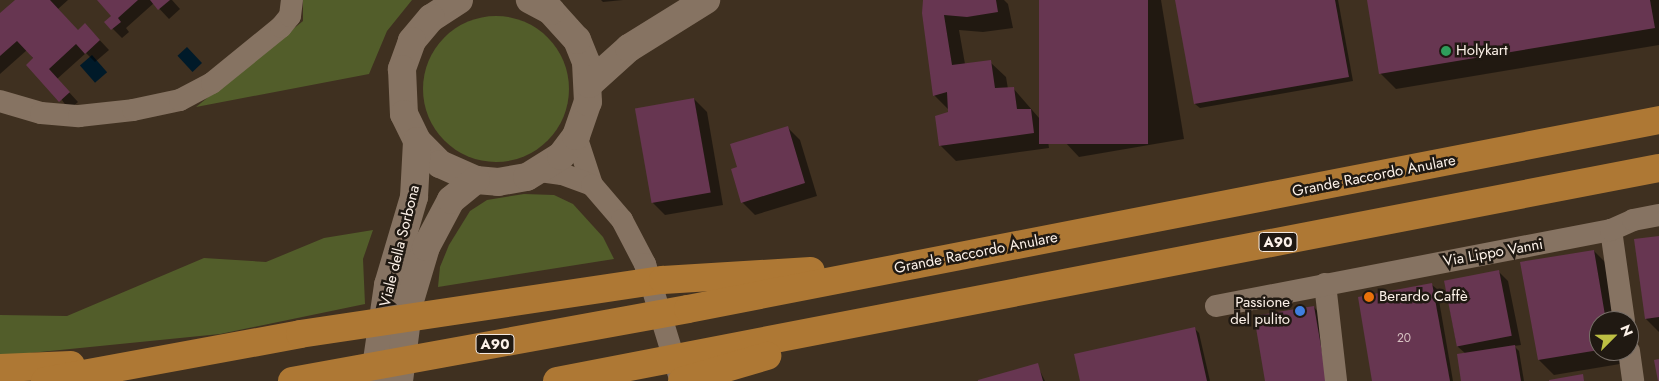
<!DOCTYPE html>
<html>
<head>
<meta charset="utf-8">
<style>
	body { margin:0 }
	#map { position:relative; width:1659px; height:381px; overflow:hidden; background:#3f3020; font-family:Jost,sans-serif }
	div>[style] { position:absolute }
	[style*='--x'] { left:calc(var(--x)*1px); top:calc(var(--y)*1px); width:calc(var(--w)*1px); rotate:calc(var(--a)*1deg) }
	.green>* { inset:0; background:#525d2a }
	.round { border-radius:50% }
	.water>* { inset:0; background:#001a29; transform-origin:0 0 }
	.shadow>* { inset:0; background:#0007 }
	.building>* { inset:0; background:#673651; transform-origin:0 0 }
	.street>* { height:22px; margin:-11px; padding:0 11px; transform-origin:11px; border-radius:11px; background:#867362 }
	.secondary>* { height:28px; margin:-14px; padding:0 14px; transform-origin:14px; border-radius:14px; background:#867362 }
	.highway>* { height:28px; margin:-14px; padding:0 14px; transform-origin:14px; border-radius:14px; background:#ae7834 }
	.dots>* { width:14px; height:14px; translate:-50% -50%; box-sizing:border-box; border:2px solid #201912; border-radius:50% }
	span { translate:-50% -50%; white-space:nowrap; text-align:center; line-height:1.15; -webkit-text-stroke:5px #201912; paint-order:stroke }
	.number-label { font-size:12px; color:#d7c2c2 }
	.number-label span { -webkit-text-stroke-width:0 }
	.shield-label span { padding:1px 4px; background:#201912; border:1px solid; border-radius:4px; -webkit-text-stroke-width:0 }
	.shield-label { font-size:14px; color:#fcf1e8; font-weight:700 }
	.poi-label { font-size:15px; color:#fcf1e8 }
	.left { translate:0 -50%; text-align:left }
	.right { translate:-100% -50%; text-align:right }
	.street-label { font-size:15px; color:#fcf1e8 }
	.north { position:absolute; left:1589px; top:311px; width:50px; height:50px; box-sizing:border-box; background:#201912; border:1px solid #786f68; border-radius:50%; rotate:67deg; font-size:14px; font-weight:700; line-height:20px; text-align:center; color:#fcf1e8 }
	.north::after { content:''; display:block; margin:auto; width:18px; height:22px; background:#bdbf43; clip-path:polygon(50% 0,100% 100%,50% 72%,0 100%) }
</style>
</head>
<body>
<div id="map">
	<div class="green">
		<i style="clip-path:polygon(303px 0,412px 0,387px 31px,369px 74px,196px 107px,303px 21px)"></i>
		<i class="round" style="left:423px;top:16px;width:146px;height:146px"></i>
		<i style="clip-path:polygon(524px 194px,554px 195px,573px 204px,603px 237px,614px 259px,438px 287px,440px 267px,449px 245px,470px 211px,487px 200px)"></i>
		<i style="clip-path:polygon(373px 230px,363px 259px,365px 304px,220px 334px,0 356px,0 315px,67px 316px,204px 258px,266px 262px,324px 238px)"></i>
	</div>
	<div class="water">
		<i style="left:187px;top:47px;width:22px;height:13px;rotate:47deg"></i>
		<i style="left:92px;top:55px;width:23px;height:16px;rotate:49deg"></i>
	</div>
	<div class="shadow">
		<i style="clip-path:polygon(17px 0,68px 0,58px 9px,78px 31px,94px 34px,109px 50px,95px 62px,86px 53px,57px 79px,78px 102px,69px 110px,27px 50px,0 74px,0 15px)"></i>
		<i style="clip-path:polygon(98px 0,172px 0,180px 9px,169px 19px,154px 3px,126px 28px,129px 32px,122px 38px,106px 22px,113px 16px)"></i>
		<i style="clip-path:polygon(601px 0,623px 0,603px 2px)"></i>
		<i style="clip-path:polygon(925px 0,1004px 0,1008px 4px,1013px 28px,983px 32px,959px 30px,965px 64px,990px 62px,1006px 77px,1008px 89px,1013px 88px,1046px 126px,1049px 148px,956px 161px,940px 145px,949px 110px,934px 95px)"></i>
		<i style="clip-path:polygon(1040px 0,1161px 0,1184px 139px,1079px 157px,1064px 141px)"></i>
		<i style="clip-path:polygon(1176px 0,1338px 0,1353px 81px,1200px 108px,1195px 104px)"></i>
		<i style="clip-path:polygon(1368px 0,1659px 0,1659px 45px,1396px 89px,1381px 74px)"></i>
		<i style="clip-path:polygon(694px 99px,707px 112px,723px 205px,665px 215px,652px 202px)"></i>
		<i style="clip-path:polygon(787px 127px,800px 140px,817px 196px,755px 215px,742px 202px,738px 168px)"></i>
		<i style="clip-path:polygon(1659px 237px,1659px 332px,1646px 319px)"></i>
		<i style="clip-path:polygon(1594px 251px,1609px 266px,1619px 321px,1599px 321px,1599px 351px,1624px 351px,1626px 363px,1554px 375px,1539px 360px)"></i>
		<i style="clip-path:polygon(1499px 272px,1508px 281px,1521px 345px,1514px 346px,1519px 351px,1524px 381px,1463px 381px,1466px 354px,1457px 346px,1445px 282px)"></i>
		<i style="clip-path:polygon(1432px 285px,1437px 289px,1453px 381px,1374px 381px)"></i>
		<i style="clip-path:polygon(1314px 307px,1318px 312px,1330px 381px,1266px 381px)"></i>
		<i style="clip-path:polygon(1194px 328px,1199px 333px,1210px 381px,1081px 381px)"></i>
		<i style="clip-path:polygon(1037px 365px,1045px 381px,981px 381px)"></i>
	</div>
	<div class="building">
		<i style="clip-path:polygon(15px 0,50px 0,78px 30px,85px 23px,100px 40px,85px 54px,76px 44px,49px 69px,70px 92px,59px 102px,26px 65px,33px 58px,17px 41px,0 56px,0 13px)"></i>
		<i style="clip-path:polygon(97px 0,138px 0,118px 18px,121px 22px,111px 30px,104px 22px,111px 16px)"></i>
		<i style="clip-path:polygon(150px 0,170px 0,158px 10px)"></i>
		<i style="clip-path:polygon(923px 0,996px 0,998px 12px,967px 17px,944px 15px,952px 65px,991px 60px,995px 88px,1014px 87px,1017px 109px,1031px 109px,1034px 133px,939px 146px,935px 116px,948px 112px,947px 92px,933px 96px,922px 13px)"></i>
		<i style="left:1039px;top:0;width:109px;height:144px"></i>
		<i style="clip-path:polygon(1175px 0,1335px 0,1349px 77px,1194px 104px)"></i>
		<i style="clip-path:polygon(1367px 0,1650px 0,1655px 28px,1379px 74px)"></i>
		<i style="left:694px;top:98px;width:96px;height:60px;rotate:80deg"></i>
		<i style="clip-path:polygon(788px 126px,805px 183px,741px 203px,731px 169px,737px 167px,730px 144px)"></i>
		<i style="clip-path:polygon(1659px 236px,1659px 317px,1645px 319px,1634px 239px)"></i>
		<i style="clip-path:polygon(1594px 250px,1606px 321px,1599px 321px,1599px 350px,1538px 360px,1520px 262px)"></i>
		<i style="left:1499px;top:270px;width:67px;height:56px;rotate:79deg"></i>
		<i style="clip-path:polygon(1432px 283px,1450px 381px,1372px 381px,1358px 297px)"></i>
		<i style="clip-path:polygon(1314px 306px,1327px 381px,1265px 381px,1254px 316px)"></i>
		<i style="clip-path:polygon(1195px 327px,1207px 381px,1080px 381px,1074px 354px)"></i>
		<i style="clip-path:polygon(1515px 345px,1521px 381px,1461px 381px,1457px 354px)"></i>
		<i style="clip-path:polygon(1659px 359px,1659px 381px,1658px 381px,1654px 360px)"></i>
		<i style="clip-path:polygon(1038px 363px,1043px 381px,978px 381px,978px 380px)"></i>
		<i style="clip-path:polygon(1583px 374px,1584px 381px,1549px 381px,1549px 380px)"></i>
	</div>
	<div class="street">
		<i style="--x:0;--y:101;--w:43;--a:16.3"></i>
		<i style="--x:41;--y:113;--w:38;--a:5"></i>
		<i style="--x:79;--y:116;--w:54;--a:-6.3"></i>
		<i style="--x:133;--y:110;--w:48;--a:-12"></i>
		<i style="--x:180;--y:100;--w:36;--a:-28"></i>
		<i style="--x:212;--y:83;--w:89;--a:-39.1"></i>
		<i style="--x:281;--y:27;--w:14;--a:-51"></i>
		<i style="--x:290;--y:16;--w:16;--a:-83"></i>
		<i style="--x:576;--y:136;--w:52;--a:71.9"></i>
		<i style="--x:540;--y:171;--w:22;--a:8"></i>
		<i style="--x:562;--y:174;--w:32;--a:20"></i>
		<i style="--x:592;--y:185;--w:46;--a:49.4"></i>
		<i style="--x:622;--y:220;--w:50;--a:62.4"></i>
		<i style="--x:645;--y:264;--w:116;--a:73"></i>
		<i style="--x:1611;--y:230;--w:92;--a:81.9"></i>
		<i style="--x:1325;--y:284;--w:98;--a:83.5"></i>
		<i style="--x:1216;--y:306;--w:402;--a:-10.9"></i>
		<i style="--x:1611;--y:230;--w:24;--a:-24"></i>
		<i style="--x:1633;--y:220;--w:26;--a:-11"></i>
		<i style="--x:1629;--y:351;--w:30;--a:82"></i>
	</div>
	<div class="secondary">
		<i style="--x:459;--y:0;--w:33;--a:147"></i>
		<i style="--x:431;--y:18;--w:30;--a:130"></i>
		<i style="--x:412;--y:41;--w:30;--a:110"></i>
		<i style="--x:402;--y:69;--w:45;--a:87.5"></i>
		<i style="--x:404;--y:114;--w:30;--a:64"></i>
		<i style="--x:417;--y:141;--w:33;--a:45"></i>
		<i style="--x:440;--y:164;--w:39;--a:24"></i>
		<i style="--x:476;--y:180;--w:22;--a:5"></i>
		<i style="--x:498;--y:182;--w:29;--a:-10"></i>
		<i style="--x:527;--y:177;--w:40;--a:-32"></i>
		<i style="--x:561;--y:156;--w:25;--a:-53"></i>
		<i style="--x:576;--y:136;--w:36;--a:-71"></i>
		<i style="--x:588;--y:102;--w:40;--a:-92.9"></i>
		<i style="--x:586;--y:62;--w:24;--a:-112"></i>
		<i style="--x:577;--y:40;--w:39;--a:-132"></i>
		<i style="--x:551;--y:11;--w:24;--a:-152"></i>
		<i style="--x:589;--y:84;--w:54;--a:-42"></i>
		<i style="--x:629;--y:48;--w:91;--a:-31.9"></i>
		<i style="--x:374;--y:381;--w:97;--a:-81.7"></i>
		<i style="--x:388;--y:285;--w:92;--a:-73.5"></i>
		<i style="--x:414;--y:197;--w:56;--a:-86.9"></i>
		<i style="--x:399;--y:381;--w:78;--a:-82.6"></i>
		<i style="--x:409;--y:304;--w:59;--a:-73.4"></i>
		<i style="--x:426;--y:247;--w:53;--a:-62"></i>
		<i style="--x:451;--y:200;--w:32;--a:-39"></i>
	</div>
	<div class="highway">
		<i style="--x:0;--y:368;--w:71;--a:-2.4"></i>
		<i style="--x:45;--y:381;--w:259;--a:-10.4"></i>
		<i style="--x:300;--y:334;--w:367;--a:-8.5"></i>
		<i style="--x:663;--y:280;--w:148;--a:-3.5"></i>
		<i style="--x:292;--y:381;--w:402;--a:-10.3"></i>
		<i style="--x:688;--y:309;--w:989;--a:-11.01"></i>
		<i style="--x:557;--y:381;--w:1122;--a:-10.94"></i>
		<i style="--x:682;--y:381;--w:89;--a:-16.4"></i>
	</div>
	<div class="dots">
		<i style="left:1446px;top:51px;background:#2e9e5b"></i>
		<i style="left:1369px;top:297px;background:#e8710a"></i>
		<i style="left:1300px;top:311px;background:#3f7fe0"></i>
	</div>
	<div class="number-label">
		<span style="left:1404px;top:339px">20</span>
	</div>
	<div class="shield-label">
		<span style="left:1278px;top:242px">A90</span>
		<span style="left:495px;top:344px">A90</span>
	</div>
	<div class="poi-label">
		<span class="left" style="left:1456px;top:51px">Holykart</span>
		<span class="left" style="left:1379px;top:297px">Berardo Caffè</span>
		<span class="right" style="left:1290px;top:311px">Passione<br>del pulito</span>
	</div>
	<div class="street-label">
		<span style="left:1374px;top:176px;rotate:-11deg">Grande Raccordo Anulare</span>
		<span style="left:400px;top:246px;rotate:-76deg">Viale della Sorbona</span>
		<span style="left:976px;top:253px;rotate:-11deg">Grande Raccordo Anulare</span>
		<span style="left:1493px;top:253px;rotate:-10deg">Via Lippo Vanni</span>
	</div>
	<div class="north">N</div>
</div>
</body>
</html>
